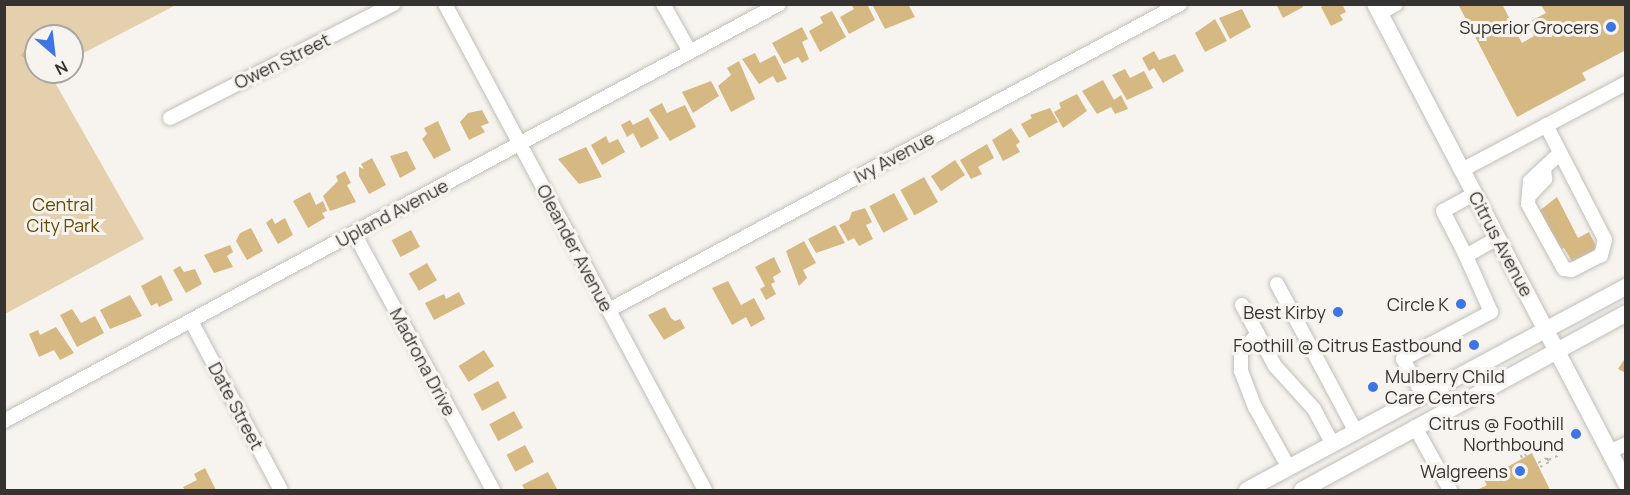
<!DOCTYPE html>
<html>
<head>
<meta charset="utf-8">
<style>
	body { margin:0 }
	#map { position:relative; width:1630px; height:495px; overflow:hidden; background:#f7f4ef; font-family:Manrope,sans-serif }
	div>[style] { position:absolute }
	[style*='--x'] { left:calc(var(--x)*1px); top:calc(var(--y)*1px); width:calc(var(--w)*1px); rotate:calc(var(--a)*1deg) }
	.green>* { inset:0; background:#e4d0ac }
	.building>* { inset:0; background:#d6b882; transform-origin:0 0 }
	.path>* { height:2px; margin-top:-1px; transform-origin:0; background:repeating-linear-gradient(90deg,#bab7b3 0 3px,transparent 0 7.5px) }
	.roads { filter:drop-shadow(0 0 2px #c2bfba) drop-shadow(0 0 2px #c2bfba) }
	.minor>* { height:14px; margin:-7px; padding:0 7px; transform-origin:7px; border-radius:7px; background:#fff }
	.major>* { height:16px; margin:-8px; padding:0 8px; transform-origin:8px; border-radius:8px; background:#fff }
	.dots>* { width:16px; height:16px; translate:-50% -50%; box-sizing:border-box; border:3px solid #f7f4ef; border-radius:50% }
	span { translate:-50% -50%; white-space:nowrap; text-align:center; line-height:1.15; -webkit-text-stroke:6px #f7f4ef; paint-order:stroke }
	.poi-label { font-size:18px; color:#353331 }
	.right { translate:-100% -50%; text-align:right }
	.left { translate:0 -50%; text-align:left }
	.street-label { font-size:18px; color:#353331 }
	.park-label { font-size:18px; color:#674a05 }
	.frame { position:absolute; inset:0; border:6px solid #353331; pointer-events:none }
	.north { position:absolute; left:24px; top:24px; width:60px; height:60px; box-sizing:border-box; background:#f7f4ef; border:2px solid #a9a7a3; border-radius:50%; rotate:152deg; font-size:16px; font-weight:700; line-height:24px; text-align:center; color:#353331 }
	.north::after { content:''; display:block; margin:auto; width:21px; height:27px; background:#3d75e5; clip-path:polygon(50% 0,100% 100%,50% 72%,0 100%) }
</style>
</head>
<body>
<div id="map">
	<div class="green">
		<i style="clip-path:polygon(4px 5px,176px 5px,72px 59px,72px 36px,36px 36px,36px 72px,49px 72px,144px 239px,5px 314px)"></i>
	</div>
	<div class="building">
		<i style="clip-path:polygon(851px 4px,867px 4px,875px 20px,849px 34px,840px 17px,854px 9px)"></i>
		<i style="clip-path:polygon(872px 4px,908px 4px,915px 17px,885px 29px)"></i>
		<i style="clip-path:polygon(1276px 4px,1302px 4px,1303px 7px,1283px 18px)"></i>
		<i style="clip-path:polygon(1326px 4px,1342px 4px,1346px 12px,1340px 15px,1343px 20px,1331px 26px,1321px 7px)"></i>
		<i style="clip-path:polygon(1458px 4px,1502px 4px,1522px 43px,1534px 36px,1527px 23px,1546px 13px,1541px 5px,1626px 5px,1626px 50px,1582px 73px,1586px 80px,1517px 117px)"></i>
		<i style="clip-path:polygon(1242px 9px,1251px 27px,1230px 39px,1219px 18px)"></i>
		<i style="clip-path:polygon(832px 11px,846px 37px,820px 52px,809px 31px,823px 23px,820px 17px)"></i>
		<i style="clip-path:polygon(1215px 19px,1227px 41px,1205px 52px,1195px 33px)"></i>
		<i style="clip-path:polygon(802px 27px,808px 39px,802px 42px,809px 59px,802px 63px,798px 57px,784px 64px,772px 43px)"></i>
		<i style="clip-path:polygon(36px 38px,36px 61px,32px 65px,21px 55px)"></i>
		<i style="clip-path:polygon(1154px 51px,1159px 60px,1175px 54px,1184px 71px,1163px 83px,1154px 68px,1149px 71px,1142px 58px)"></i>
		<i style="clip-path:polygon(755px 53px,760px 63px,775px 55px,787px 79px,777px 83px,773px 76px,759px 84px,742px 59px)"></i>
		<i style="clip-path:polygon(739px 61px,755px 99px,731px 112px,718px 86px,731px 75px,727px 68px)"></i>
		<i style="clip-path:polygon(1125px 69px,1130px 78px,1144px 71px,1153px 88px,1127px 100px,1112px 75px)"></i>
		<i style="clip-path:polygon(1103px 80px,1114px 100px,1121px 95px,1128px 109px,1115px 114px,1111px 107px,1097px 114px,1082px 91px)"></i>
		<i style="clip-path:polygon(711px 81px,719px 96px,693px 113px,682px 92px)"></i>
		<i style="clip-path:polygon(1077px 94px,1087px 111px,1063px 128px,1054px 112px,1061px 108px,1059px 103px)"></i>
		<i style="clip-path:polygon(662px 103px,667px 113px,685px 105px,696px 127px,670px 141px,649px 110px)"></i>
		<i style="clip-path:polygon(1050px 108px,1058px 122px,1029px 138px,1021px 124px,1032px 118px,1030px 115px)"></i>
		<i style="clip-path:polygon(482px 110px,489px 123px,481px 126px,485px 132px,469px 140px,460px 122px,468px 113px)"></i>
		<i style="clip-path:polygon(648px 117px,659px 138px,641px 148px,633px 133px,627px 137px,621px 125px,630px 120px,633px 125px)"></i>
		<i style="clip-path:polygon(438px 121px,451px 150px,434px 159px,422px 139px,427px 134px,424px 128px)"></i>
		<i style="clip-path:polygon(1011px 128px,1020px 142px,1016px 145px,1020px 152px,1003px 161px,992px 140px)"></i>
		<i style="clip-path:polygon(606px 136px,609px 143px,618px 139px,625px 152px,602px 165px,591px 145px)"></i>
		<i style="clip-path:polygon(987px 144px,994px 158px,978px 167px,982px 174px,971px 179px,960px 160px)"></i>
		<i style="clip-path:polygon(586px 147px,602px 177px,579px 184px,558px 159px)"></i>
		<i style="clip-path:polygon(407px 151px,416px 169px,400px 178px,390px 156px)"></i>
		<i style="clip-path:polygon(372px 158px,386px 185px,369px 194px,359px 176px,359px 167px,364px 169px,361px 164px)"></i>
		<i style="left:955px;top:160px;width:18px;height:29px;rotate:56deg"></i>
		<i style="clip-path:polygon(345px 171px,351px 183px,347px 185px,356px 202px,330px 211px,323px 196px,338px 181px,336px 176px)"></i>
		<i style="left:924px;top:177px;width:29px;height:27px;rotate:61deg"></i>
		<i style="clip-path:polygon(310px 192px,316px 205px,323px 201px,327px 211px,322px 213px,325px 218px,308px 228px,293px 201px)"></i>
		<i style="left:894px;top:193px;width:30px;height:28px;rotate:62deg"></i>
		<i style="clip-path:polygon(1557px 197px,1578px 238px,1589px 232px,1598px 250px,1573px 263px,1564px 248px,1558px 251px,1539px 211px)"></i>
		<i style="clip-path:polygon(865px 208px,872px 222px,866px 225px,873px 239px,859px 246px,854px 238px,848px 241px,839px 225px,849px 220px,852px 212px)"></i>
		<i style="clip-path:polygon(272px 218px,275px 224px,285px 218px,293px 235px,278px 244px,266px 223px)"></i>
		<i style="clip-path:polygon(835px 225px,845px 243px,816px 253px,808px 239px)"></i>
		<i style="clip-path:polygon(251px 228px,263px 251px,247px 260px,236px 241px,240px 233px)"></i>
		<i style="left:411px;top:230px;width:19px;height:22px;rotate:62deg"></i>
		<i style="clip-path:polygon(804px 241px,816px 263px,803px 270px,807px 278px,799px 286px,786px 251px)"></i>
		<i style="clip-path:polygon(230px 245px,233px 252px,227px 256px,233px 267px,214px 273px,204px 255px)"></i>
		<i style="clip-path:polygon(774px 257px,781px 272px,773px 277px,775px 282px,771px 284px,776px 294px,766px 300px,760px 289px,765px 286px,755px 267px)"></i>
		<i style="left:427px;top:263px;width:20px;height:21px;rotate:60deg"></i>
		<i style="clip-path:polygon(180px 266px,184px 272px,195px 269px,202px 284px,186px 293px,173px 270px)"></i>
		<i style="clip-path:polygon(161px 275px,173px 300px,159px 307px,157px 303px,151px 306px,141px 286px)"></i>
		<i style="clip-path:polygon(728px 281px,741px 305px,754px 298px,765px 319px,751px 327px,746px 317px,732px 325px,712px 288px)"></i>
		<i style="clip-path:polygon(459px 292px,465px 304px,434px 320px,425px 303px,444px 294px,446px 299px)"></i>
		<i style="clip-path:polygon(130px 295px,142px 316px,110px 329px,100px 310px)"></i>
		<i style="clip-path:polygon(665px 307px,671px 318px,675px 321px,680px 319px,685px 328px,664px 340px,648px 315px)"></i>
		<i style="clip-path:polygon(72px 309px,81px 323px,95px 316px,104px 333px,77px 347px,60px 315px)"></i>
		<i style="clip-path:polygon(56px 327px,74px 353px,60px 360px,54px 350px,39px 357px,29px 334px,38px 330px,40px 335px)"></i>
		<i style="left:484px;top:350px;width:19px;height:30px;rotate:58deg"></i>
		<i style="clip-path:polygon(1626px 357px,1626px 373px,1618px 369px)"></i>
		<i style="left:498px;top:381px;width:19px;height:28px;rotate:62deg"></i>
		<i style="left:514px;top:411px;width:19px;height:28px;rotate:62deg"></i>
		<i style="left:525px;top:445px;width:19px;height:21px;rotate:62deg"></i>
		<i style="clip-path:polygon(1532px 453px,1550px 490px,1477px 490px,1487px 485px,1484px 480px)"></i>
		<i style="clip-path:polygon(205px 468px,216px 490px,185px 490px,183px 487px,197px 480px,194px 474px)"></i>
		<i style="clip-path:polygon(548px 472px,557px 489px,525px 490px,522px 485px)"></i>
	</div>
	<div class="path">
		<i style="--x:1511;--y:436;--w:14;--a:51"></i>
		<i style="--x:1510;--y:453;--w:9;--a:-27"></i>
		<i style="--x:1522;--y:458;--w:10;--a:-114"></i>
		<i style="--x:1518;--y:449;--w:4;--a:-27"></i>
		<i style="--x:1522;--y:447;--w:10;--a:66"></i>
		<i style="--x:1548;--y:460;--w:15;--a:-23"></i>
		<i style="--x:1538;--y:463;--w:10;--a:-29"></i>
		<i style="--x:1547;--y:458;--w:4;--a:63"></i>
		<i style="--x:1549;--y:462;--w:10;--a:151"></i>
	</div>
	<div class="roads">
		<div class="minor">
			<i style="--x:445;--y:4;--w:551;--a:61.85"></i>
			<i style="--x:663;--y:4;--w:55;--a:60.6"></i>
			<i style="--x:1380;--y:13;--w:18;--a:-29"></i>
			<i style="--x:170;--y:118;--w:251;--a:-27"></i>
			<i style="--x:1546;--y:125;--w:129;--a:62.8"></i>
			<i style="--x:1605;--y:240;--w:16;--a:105"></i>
			<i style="--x:1601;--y:255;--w:33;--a:153"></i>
			<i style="--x:1572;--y:270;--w:8;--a:-173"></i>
			<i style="--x:1564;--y:269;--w:74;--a:-119"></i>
			<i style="--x:1528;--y:204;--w:23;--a:-85"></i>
			<i style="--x:1530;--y:181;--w:41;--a:-43"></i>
			<i style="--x:1462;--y:170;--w:186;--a:-27.9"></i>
			<i style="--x:1474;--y:194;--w:35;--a:151"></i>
			<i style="--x:1443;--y:211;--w:51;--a:62.9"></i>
			<i style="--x:1466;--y:256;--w:36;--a:-30"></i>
			<i style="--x:1531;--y:194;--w:21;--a:-47"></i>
			<i style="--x:1545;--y:179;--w:11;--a:-95"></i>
			<i style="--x:354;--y:233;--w:292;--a:61.6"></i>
			<i style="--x:1277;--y:284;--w:168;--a:61.9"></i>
			<i style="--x:1242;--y:305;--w:69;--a:61.6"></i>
			<i style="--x:1275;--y:366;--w:58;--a:47.8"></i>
			<i style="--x:1314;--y:409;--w:40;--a:62"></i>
			<i style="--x:609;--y:310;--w:648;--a:-28.19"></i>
			<i style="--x:191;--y:321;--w:191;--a:62"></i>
			<i style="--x:1258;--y:334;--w:24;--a:135"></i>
			<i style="--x:1241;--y:351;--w:20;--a:90"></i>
			<i style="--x:1241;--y:371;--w:39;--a:69"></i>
			<i style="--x:1255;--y:407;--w:70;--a:60.9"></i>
			<i style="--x:1423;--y:395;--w:41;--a:-119.1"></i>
			<i style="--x:1403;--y:359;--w:100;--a:-28.1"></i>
			<i style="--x:1491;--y:312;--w:61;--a:-114.1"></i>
			<i style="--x:4;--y:421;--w:880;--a:-28.28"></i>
			<i style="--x:1415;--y:427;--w:72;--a:60.9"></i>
			<i style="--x:1609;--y:452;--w:19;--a:-25"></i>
		</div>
		<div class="major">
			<i style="--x:1375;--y:4;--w:541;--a:62.35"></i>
			<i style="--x:1247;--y:490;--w:430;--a:-28.2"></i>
			<i style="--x:1302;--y:490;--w:369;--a:-28.6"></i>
		</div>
	</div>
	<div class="dots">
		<i style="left:1611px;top:27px;background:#3d75e5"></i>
		<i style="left:1461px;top:304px;background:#3d75e5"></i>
		<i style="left:1338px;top:312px;background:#3d75e5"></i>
		<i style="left:1474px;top:345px;background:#3d75e5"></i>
		<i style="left:1373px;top:387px;background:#3d75e5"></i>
		<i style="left:1576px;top:434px;background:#3d75e5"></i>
		<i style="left:1520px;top:471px;background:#3d75e5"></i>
	</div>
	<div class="poi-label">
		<span class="right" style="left:1599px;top:27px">Superior Grocers</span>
		<span class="right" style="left:1449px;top:304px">Circle K</span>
		<span class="right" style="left:1326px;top:312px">Best Kirby</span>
		<span class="right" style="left:1462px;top:345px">Foothill @ Citrus Eastbound</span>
		<span class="left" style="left:1385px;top:387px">Mulberry Child<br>Care Centers</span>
		<span class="right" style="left:1564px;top:434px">Citrus @ Foothill<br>Northbound</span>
		<span class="right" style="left:1508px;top:471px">Walgreens</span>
	</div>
	<div class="street-label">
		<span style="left:282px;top:61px;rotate:-26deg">Owen Street</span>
		<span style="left:894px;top:157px;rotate:-28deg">Ivy Avenue</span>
		<span style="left:392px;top:213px;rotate:-28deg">Upland Avenue</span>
		<span style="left:1501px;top:244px;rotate:62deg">Citrus Avenue</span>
		<span style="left:575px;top:248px;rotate:62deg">Oleander Avenue</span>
		<span style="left:423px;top:362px;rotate:62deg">Madrona Drive</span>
		<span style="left:236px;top:406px;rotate:62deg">Date Street</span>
	</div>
	<div class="park-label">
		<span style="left:63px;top:215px">Central<br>City Park</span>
	</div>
	<div class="frame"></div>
	<div class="north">N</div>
</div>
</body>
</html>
